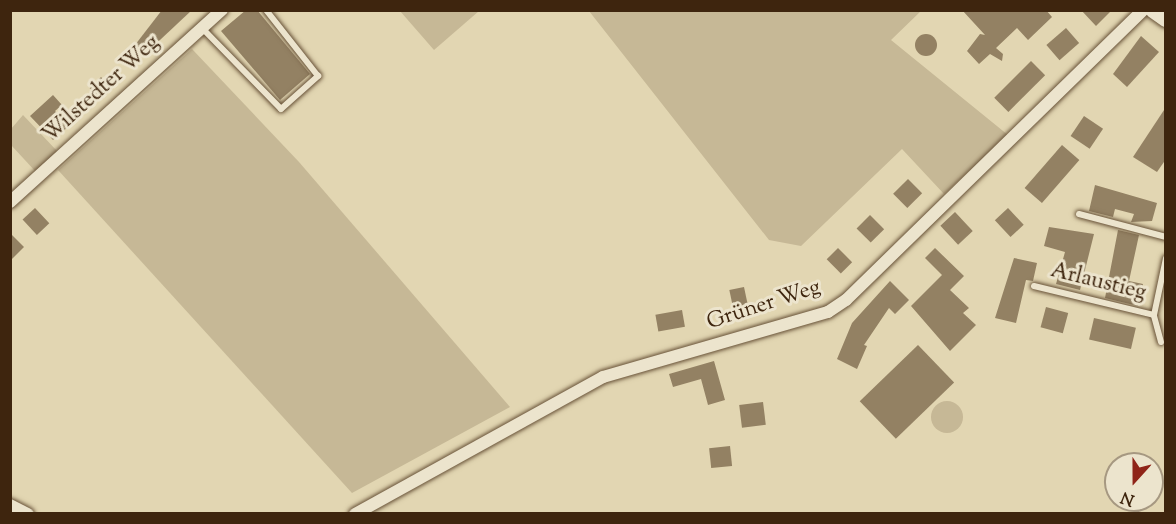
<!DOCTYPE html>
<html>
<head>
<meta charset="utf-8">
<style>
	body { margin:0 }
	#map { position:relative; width:1176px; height:524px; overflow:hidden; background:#e2d6b2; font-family:"Sorts Mill Goudy",serif }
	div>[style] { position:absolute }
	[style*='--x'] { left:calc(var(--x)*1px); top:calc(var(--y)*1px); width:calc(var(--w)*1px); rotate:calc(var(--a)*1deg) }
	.green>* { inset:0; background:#c6b896 }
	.round { border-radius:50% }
	.building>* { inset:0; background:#938163; transform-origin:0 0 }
	.roads { filter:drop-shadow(0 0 2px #675137) drop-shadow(0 0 2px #675137) }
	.lane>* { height:6px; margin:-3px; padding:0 3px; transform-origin:3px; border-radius:3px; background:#ece4cd }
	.street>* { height:12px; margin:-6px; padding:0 6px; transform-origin:6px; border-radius:6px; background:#ece4cd }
	.secondary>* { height:16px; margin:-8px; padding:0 8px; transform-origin:8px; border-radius:8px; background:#ece4cd }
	span { translate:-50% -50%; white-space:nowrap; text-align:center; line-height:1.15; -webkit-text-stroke:6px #ece4cd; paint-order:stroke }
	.street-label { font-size:22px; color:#3e250e }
	.frame { position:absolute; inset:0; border:12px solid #3e250e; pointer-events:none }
	.north { position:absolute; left:1104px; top:452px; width:60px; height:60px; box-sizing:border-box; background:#ece4cd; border:2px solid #a69881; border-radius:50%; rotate:201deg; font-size:16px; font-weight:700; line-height:24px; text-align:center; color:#3e250e }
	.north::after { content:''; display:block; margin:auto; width:21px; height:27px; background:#8f2418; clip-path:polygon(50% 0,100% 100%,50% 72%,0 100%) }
</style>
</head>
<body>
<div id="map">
	<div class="green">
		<i style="clip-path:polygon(400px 11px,479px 11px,434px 50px)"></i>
		<i style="clip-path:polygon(589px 11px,921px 11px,891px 40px,1008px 135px,944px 194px,902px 149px,801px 246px,769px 240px)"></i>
		<i style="clip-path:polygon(192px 49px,299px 162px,510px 407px,352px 493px,58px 170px)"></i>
		<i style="clip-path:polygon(23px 115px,58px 152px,36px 172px,11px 145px,11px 129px)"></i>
		<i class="round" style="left:931px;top:401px;width:32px;height:32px"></i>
	</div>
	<div class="building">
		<i style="clip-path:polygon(162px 10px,192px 10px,144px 55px,135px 45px)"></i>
		<i style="clip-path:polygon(246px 10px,257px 10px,310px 74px,280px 100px,221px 31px)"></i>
		<i style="clip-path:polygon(962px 10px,1046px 10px,1052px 17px,1028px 40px,1017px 28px,996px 48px,1003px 54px,1002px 61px,990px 54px,979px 64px,967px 51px,980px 34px,985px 35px)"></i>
		<i style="clip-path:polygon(1081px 10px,1112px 10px,1096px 26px)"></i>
		<i style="left:1066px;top:28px;width:20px;height:26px;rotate:49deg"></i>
		<i class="round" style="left:915px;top:34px;width:22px;height:22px"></i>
		<i style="clip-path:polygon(1141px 36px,1159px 52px,1127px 87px,1113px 74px)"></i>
		<i style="left:1031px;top:61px;width:20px;height:52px;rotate:45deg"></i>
		<i style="left:101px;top:77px;width:16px;height:16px;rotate:45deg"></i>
		<i style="clip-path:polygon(53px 95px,62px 105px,55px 111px,69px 126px,53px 140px,30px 116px)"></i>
		<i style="clip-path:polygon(1166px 107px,1166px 159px,1157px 172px,1133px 157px)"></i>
		<i style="left:1084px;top:116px;width:23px;height:24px;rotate:34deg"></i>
		<i style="left:1062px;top:145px;width:23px;height:57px;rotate:41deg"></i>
		<i style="left:908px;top:179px;width:20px;height:21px;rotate:45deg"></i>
		<i style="clip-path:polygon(1095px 185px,1157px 203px,1152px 221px,1131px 222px,1134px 214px,1115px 209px,1113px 217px,1089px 211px)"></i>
		<i style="left:35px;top:208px;width:21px;height:17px;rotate:47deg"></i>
		<i style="left:1008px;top:208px;width:23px;height:18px;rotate:47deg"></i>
		<i style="left:955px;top:212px;width:26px;height:20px;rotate:47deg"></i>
		<i style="left:870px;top:215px;width:20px;height:19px;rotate:45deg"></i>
		<i style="clip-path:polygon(1049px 227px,1094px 234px,1080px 290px,1056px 284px,1065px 252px,1044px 246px)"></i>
		<i style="clip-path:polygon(1118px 230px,1139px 235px,1129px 281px,1143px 284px,1138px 306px,1105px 298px)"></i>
		<i style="clip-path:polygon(10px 233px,24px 247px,10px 261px)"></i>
		<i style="left:838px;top:248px;width:20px;height:16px;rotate:45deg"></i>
		<i style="clip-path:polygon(935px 248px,964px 276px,950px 290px,969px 308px,963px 313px,976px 325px,950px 351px,911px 306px,942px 275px,925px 258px)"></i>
		<i style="clip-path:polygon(1014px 258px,1037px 263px,1033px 281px,1026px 280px,1016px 323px,995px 318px)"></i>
		<i style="clip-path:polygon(890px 281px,909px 300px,895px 314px,889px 308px,864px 345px,867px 346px,857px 369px,837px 359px,852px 323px)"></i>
		<i style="left:744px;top:287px;width:25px;height:15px;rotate:78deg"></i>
		<i style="left:1046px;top:307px;width:23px;height:21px;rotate:15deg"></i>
		<i style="left:682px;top:310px;width:17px;height:27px;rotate:80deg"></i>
		<i style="left:1094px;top:318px;width:43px;height:22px;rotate:13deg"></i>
		<i style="left:918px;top:345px;width:52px;height:81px;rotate:46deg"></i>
		<i style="clip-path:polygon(714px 361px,725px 400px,708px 405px,701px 379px,673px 387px,669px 374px)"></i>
		<i style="left:763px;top:402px;width:23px;height:24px;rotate:83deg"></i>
		<i style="left:730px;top:446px;width:20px;height:21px;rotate:84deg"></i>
	</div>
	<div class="roads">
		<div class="lane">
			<i style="--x:202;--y:28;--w:113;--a:45.7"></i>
			<i style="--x:281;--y:109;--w:50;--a:-41.7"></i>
			<i style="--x:318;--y:76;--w:84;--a:-128.2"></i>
			<i style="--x:1079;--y:214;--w:90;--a:14.8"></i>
			<i style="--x:1034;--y:286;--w:123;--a:13.6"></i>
			<i style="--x:1161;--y:342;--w:28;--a:-105"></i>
			<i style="--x:1154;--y:315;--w:58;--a:-78.1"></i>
		</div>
		<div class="street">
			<i style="--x:10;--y:202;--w:286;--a:-42.2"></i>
			<i style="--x:10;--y:505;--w:20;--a:27"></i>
			<i style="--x:355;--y:514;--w:283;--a:-28.9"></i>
			<i style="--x:603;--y:377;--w:234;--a:-16.1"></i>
			<i style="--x:828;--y:312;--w:22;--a:-34"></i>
			<i style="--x:846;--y:300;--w:415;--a:-44.3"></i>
		</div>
		<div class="secondary">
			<i style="--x:1153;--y:10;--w:16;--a:35"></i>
		</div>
	</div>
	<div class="street-label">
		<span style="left:102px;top:90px;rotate:-42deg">Wilstedter Weg</span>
		<span style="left:1098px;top:283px;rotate:14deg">Arlaustieg</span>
		<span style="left:764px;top:306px;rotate:-18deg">Grüner Weg</span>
	</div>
	<div class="frame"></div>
	<div class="north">N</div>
</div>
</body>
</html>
